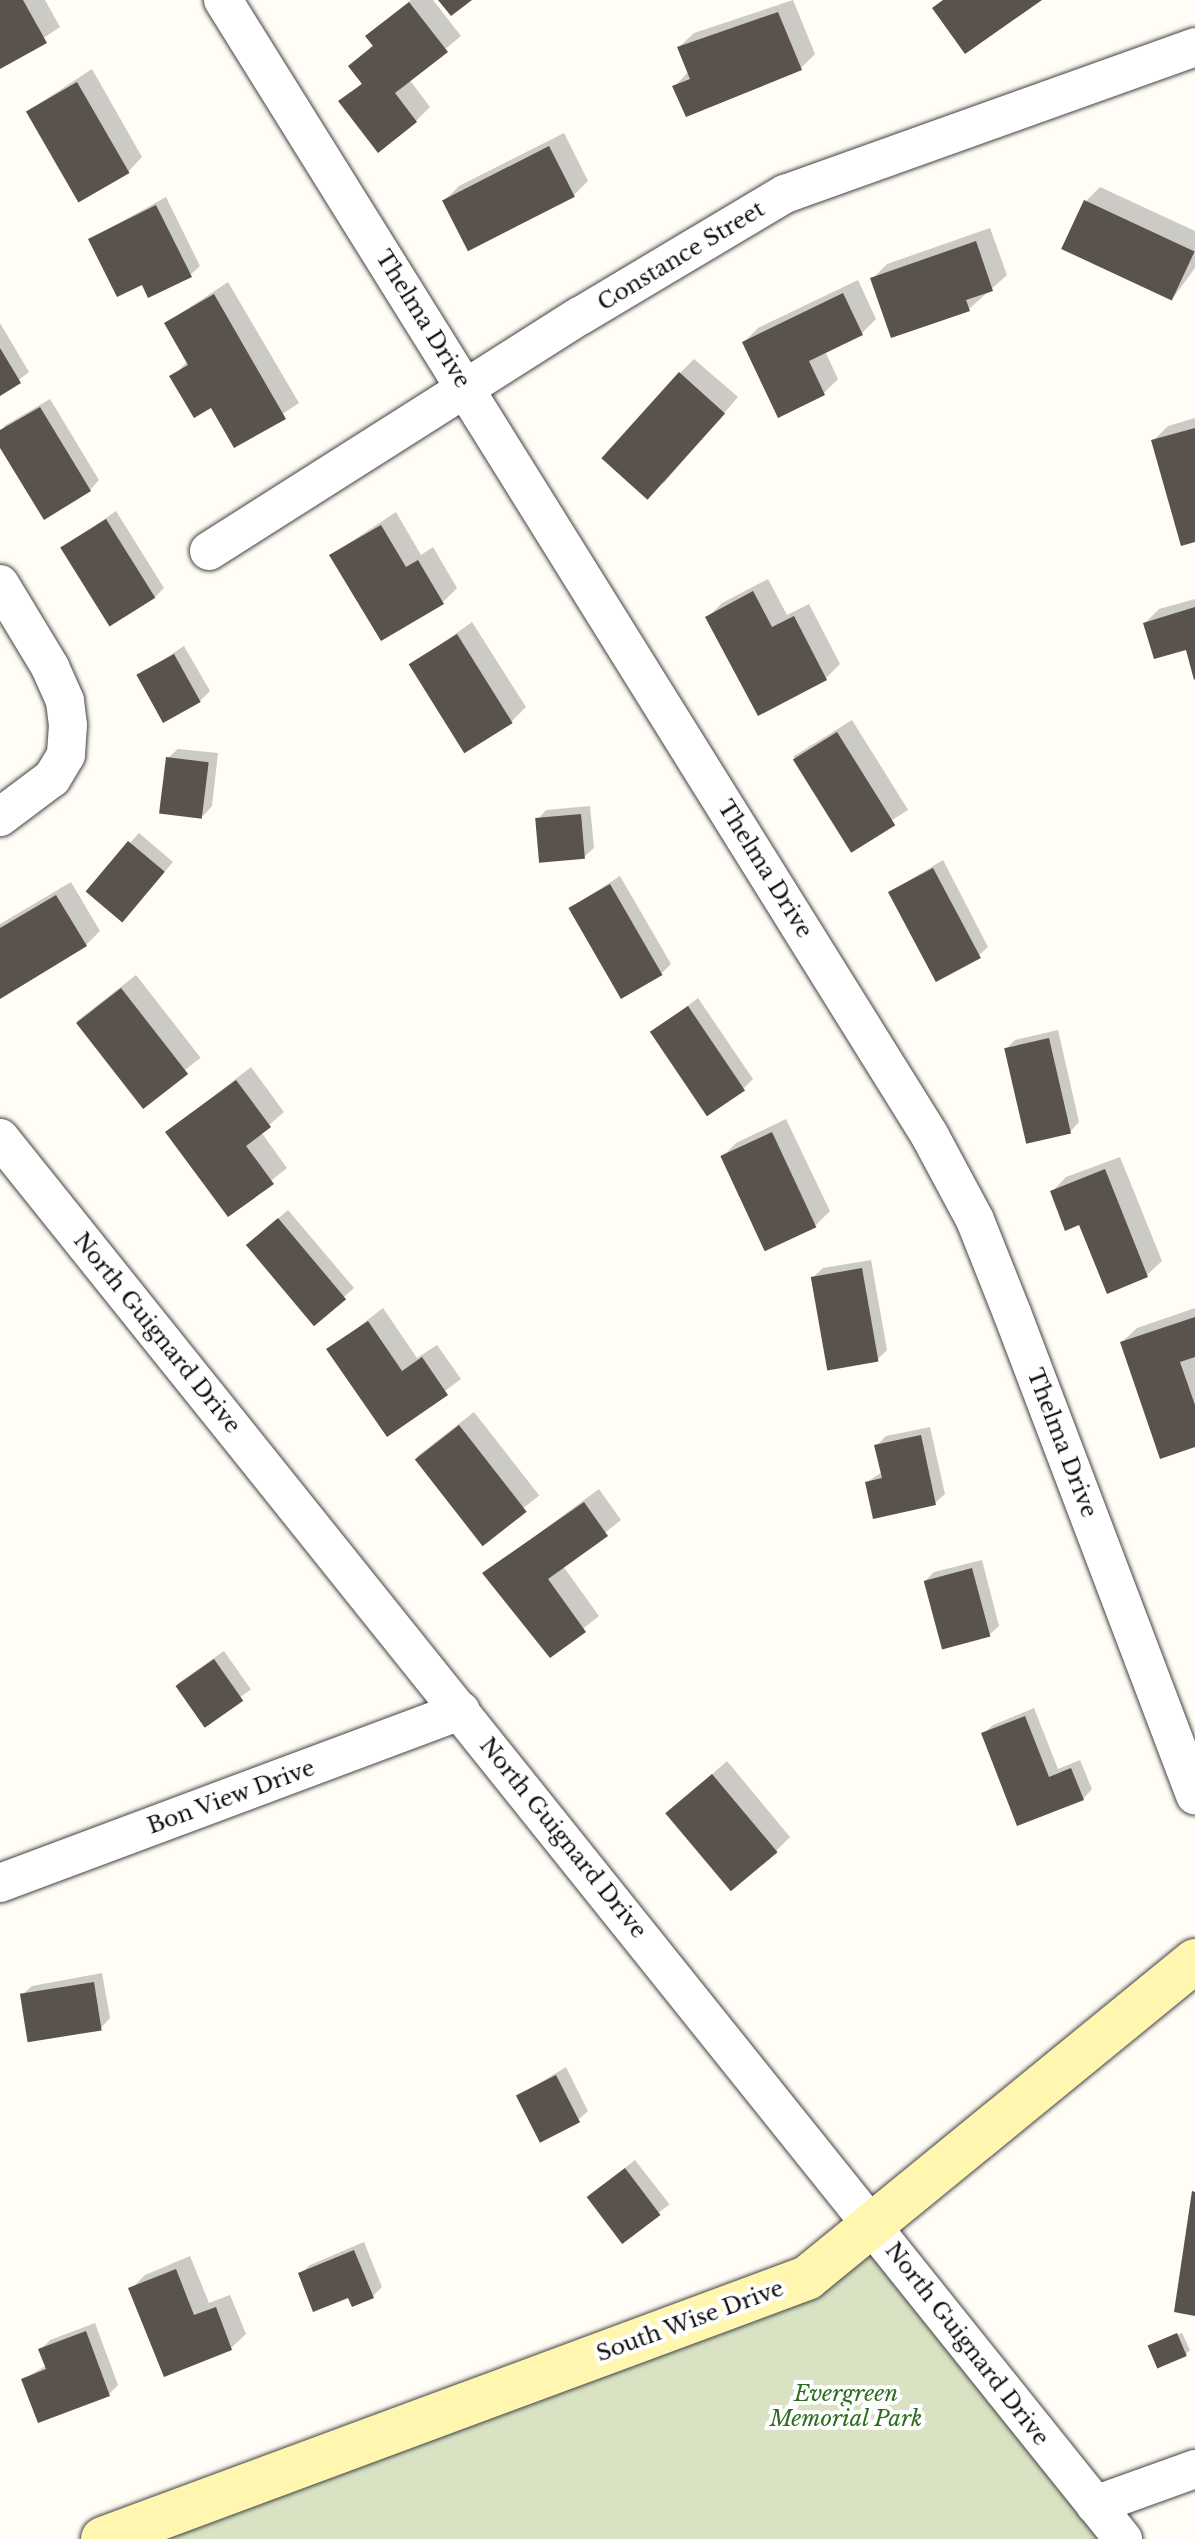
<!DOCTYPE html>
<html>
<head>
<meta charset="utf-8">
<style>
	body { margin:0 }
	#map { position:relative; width:1195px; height:2539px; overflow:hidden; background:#fffdf5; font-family:"Libre Baskerville",serif }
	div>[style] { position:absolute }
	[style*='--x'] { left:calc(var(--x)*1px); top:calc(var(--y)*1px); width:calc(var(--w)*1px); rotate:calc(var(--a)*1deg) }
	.cemetery>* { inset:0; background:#d9e3c4 }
	.shadow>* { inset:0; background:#0003; transform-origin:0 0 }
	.building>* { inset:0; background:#5a524d; transform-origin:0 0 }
	.roads { filter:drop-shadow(0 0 2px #444) drop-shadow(0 0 2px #444) }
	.minor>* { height:38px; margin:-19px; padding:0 19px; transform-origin:19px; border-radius:19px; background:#fff }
	.secondary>* { height:44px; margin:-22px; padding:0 22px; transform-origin:22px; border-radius:22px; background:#fff6b0 }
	span { translate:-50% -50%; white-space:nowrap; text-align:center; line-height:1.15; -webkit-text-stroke:8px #fff; paint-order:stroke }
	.street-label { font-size:22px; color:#111 }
	.park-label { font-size:22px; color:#2f6b1f; font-style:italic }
</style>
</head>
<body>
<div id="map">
	<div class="cemetery">
		<i style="clip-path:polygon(874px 2227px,1125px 2539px,103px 2539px,807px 2278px)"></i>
	</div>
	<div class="shadow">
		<i style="clip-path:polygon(0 0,45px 0,60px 27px,0 67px)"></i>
		<i style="clip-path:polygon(411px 0,433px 0,461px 36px,409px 79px,430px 107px,416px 121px,341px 102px,363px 82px,350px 66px,374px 44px,368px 36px)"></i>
		<i style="clip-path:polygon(793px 0,815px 54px,801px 68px,687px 115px,675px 86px,689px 71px,679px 47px,694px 33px)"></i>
		<i style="clip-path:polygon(92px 69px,142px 157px,128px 172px,28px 111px)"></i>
		<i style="clip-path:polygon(564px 133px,588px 181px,574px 195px,445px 200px,459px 186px)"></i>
		<i style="clip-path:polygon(1100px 187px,1195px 231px,1195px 268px,1173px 298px,1086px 201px)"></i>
		<i style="clip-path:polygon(166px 197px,200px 266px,190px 275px,143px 282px,90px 239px)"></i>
		<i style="clip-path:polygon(990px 228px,1007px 275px,969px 309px,873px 278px,887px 264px)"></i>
		<i style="clip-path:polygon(858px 280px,876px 319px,862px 333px,825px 351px,838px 379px,824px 393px,779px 415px,744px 342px,758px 328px)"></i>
		<i style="clip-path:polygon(228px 282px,299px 403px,235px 446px,211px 406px,172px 377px,188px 361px,166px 323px)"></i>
		<i style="clip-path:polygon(0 323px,29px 372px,0 394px)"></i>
		<i style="clip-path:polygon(694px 359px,738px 397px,663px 484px,680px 373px)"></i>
		<i style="clip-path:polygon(50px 399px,99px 480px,90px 490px,0 444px,4px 426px)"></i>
		<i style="clip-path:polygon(1195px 418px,1195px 540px,1154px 440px,1168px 426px)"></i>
		<i style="clip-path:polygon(116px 511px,164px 588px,155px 597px,63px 548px)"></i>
		<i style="clip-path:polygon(396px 512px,421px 555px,433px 547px,457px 588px,443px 602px,331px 555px)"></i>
		<i style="clip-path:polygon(768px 579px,787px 615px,809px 604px,840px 664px,826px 678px,759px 713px,708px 617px,722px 603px)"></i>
		<i style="clip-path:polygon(1195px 599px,1195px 675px,1187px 648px,1145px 623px,1159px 609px)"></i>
		<i style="clip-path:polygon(472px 622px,526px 707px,512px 721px,412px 665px)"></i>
		<i style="clip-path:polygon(184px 646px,210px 691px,200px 701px,140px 675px)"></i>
		<i style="left:852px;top:720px;width:106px;height:69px;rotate:58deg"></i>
		<i style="clip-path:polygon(178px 749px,218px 753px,212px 806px,203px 816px,168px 758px)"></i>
		<i style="clip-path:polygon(590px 806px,594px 848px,584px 857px,537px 820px,546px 810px)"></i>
		<i style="clip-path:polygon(139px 833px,173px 862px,131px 911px,87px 890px)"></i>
		<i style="clip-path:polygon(943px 860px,988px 947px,978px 956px,890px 892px)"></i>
		<i style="clip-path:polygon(620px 876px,671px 964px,662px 973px,570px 908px)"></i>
		<i style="clip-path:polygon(71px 882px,100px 931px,86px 945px,0 996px,0 924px)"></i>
		<i style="left:136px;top:975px;width:105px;height:75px;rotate:52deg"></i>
		<i style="clip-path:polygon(698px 998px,753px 1079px,744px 1088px,653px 1032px)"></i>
		<i style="clip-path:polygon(1058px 1030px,1079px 1122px,1070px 1132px,1006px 1049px,1015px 1040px)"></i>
		<i style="clip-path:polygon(251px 1067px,284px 1112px,261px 1132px,287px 1168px,229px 1214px,168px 1132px)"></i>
		<i style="clip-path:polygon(786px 1119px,830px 1211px,816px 1225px,722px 1157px,736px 1143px)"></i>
		<i style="clip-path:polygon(1120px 1157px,1162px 1261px,1147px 1275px,1080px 1223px,1052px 1192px,1066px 1177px)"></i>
		<i style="clip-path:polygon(288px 1210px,354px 1288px,315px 1323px,258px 1236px)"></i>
		<i style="clip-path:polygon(871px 1260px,887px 1350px,877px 1360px,813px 1277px,823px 1268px)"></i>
		<i style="clip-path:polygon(383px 1308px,417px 1358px,437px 1345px,461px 1379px,387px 1434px,329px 1350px)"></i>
		<i style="clip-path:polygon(1195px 1308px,1195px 1445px,1122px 1342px,1137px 1328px)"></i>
		<i style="left:474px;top:1412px;width:106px;height:73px;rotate:52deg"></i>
		<i style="clip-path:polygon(930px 1427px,945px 1494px,935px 1503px,867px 1482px,882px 1472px,876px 1446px,886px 1436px)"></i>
		<i style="clip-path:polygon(599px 1489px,621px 1520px,563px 1566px,599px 1616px,550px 1655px,485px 1573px)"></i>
		<i style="clip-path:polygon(982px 1560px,999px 1626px,989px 1635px,925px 1581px,934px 1572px)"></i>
		<i style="left:224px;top:1651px;width:47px;height:57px;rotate:55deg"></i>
		<i style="clip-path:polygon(1034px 1708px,1058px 1769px,1080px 1760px,1092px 1789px,1083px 1799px,1018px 1824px,983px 1734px,993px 1725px)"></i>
		<i style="clip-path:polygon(727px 1761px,790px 1837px,776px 1851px,668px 1813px)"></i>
		<i style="clip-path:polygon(102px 1973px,110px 2018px,101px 2028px,22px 1995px,32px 1986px)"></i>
		<i style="clip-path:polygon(566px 2067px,588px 2111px,578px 2120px,518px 2096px)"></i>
		<i style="left:635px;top:2160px;width:56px;height:59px;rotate:52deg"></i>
		<i style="clip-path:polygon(364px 2242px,382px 2287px,373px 2296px,349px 2295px,300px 2274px,310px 2265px)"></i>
		<i style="clip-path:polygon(190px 2256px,209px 2303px,230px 2295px,246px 2334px,231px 2348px,131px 2289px,145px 2275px)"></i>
		<i style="clip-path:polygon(95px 2323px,118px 2385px,109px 2394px,24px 2379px,47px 2365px,41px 2349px,50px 2340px)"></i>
		<i style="clip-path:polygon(1182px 2333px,1190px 2350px,1186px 2354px,1152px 2346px)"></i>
	</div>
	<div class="building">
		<i style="clip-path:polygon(0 0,23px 0,47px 43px,0 69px)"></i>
		<i style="clip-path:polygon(438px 0,472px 0,451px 16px)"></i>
		<i style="clip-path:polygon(943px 0,1042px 0,965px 54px,932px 8px)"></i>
		<i style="clip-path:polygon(409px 2px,448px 52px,395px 93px,417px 122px,378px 153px,338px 101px,362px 84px,348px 66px,373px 46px,365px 36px)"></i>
		<i style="clip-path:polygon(778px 12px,802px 70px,686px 117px,672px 86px,690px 79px,677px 47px)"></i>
		<i style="left:77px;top:82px;width:105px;height:59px;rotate:60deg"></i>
		<i style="left:549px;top:146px;width:57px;height:120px;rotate:63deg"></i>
		<i style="left:1084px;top:200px;width:122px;height:54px;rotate:25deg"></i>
		<i style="clip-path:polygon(156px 205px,192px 277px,148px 298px,142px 285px,117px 297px,88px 239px)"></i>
		<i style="clip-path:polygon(976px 241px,993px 291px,966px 300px,970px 311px,891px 338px,870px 278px)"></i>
		<i style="clip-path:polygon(843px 293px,863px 335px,809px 361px,825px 395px,778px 418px,742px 342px)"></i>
		<i style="clip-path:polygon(214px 294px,286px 419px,234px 448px,211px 408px,194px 418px,169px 376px,188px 365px,164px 323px)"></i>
		<i style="clip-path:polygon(0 348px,21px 383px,0 396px)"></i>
		<i style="left:679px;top:372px;width:62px;height:116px;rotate:42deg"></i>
		<i style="clip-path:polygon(40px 407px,91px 491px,44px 520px,0 448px,0 430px)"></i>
		<i style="clip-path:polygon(1195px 428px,1195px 542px,1181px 546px,1151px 440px)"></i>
		<i style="left:106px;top:519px;width:93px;height:54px;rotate:58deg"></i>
		<i style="clip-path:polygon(381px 525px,406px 567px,418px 560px,444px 604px,381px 641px,329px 555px)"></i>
		<i style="clip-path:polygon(753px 591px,772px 627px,794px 616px,827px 680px,758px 716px,705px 617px)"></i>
		<i style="clip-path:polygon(1195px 607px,1195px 679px,1194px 680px,1186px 650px,1154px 659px,1143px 623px)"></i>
		<i style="left:457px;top:634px;width:105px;height:57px;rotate:58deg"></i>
		<i style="left:174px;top:654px;width:55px;height:43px;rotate:61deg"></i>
		<i style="left:837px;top:732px;width:110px;height:52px;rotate:58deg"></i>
		<i style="left:166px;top:757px;width:43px;height:57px;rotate:7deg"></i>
		<i style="left:581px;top:814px;width:45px;height:46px;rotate:85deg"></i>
		<i style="left:128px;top:841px;width:48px;height:66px;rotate:40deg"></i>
		<i style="left:933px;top:868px;width:102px;height:51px;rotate:62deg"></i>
		<i style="left:610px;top:884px;width:105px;height:48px;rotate:60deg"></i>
		<i style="clip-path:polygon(56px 895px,87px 946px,0 999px,0 928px)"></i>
		<i style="left:121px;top:988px;width:109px;height:57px;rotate:52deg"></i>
		<i style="left:688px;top:1006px;width:102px;height:46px;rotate:56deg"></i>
		<i style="left:1049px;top:1038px;width:98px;height:46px;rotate:77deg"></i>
		<i style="clip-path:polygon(236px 1080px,271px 1127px,246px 1146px,274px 1184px,228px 1217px,165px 1132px)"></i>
		<i style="left:772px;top:1132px;width:105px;height:57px;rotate:65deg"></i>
		<i style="clip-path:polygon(1105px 1169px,1148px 1277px,1107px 1294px,1079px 1225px,1065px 1231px,1050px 1191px)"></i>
		<i style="left:278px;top:1218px;width:106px;height:42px;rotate:50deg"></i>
		<i style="left:862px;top:1268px;width:95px;height:52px;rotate:80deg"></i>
		<i style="clip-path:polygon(1195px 1317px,1195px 1357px,1180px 1362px,1195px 1405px,1195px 1447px,1160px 1459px,1120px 1342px)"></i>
		<i style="clip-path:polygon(368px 1321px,402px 1371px,422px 1357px,448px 1395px,387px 1437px,326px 1349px)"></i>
		<i style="left:459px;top:1425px;width:110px;height:56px;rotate:52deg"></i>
		<i style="clip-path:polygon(921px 1435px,936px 1505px,873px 1519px,865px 1482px,882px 1478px,874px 1445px)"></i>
		<i style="clip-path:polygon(584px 1502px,608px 1536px,548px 1579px,586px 1632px,550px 1658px,482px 1573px)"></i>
		<i style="left:972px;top:1568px;width:71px;height:50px;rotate:75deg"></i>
		<i style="left:214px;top:1659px;width:51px;height:47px;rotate:55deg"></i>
		<i style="clip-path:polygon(1025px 1716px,1049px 1777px,1071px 1768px,1084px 1800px,1017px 1826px,981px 1733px)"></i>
		<i style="left:712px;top:1774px;width:102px;height:61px;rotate:50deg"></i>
		<i style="left:94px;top:1982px;width:49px;height:75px;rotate:81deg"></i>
		<i style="left:556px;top:2075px;width:53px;height:45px;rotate:63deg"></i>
		<i style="left:625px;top:2168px;width:59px;height:48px;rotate:53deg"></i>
		<i style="clip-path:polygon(1192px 2191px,1195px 2192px,1195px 2316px,1174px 2312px)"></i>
		<i style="clip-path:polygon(354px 2250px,374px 2298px,352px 2307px,348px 2298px,313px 2312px,298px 2273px)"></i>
		<i style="clip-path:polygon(176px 2269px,194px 2315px,216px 2307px,232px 2350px,164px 2377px,128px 2288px)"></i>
		<i style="clip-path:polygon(86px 2331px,110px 2396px,38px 2423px,21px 2379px,46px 2369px,38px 2349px)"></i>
		<i style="left:1177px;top:2333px;width:25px;height:32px;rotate:67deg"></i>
	</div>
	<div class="roads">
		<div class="minor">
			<i style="--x:223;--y:0;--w:1338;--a:58.1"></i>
			<i style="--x:930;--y:1136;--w:95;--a:61.8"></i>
			<i style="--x:975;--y:1220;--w:100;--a:68.3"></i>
			<i style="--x:1012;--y:1313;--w:516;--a:69.21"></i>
			<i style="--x:209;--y:551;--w:439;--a:-32.4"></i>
			<i style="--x:580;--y:316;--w:239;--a:-30.8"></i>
			<i style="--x:785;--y:194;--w:436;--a:-19.7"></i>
			<i style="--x:0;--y:584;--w:97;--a:58.9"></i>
			<i style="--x:50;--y:667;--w:37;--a:66"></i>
			<i style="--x:65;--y:701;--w:24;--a:83"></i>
			<i style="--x:68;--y:725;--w:30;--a:94"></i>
			<i style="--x:66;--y:755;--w:27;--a:121"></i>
			<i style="--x:52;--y:778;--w:65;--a:143.1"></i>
			<i style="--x:0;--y:1138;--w:1796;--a:51.29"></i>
			<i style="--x:0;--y:1883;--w:492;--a:-20.5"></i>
			<i style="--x:1095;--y:2505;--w:106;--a:-19.8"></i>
		</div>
		<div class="secondary">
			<i style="--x:103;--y:2539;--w:751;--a:-20.34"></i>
			<i style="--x:807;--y:2278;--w:501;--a:-39.25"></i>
		</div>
	</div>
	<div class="street-label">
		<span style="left:681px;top:256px;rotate:-31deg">Constance Street</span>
		<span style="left:423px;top:319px;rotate:58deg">Thelma Drive</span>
		<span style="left:765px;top:869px;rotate:58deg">Thelma Drive</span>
		<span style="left:157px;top:1333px;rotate:51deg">North Guignard Drive</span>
		<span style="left:1062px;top:1443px;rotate:69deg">Thelma Drive</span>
		<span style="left:231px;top:1797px;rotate:-20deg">Bon View Drive</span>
		<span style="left:563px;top:1838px;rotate:51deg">North Guignard Drive</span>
		<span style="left:690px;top:2321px;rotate:-20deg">South Wise Drive</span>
		<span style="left:967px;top:2344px;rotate:52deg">North Guignard Drive</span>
	</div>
	<div class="park-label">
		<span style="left:846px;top:2406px">Evergreen<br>Memorial Park</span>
	</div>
</div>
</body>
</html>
